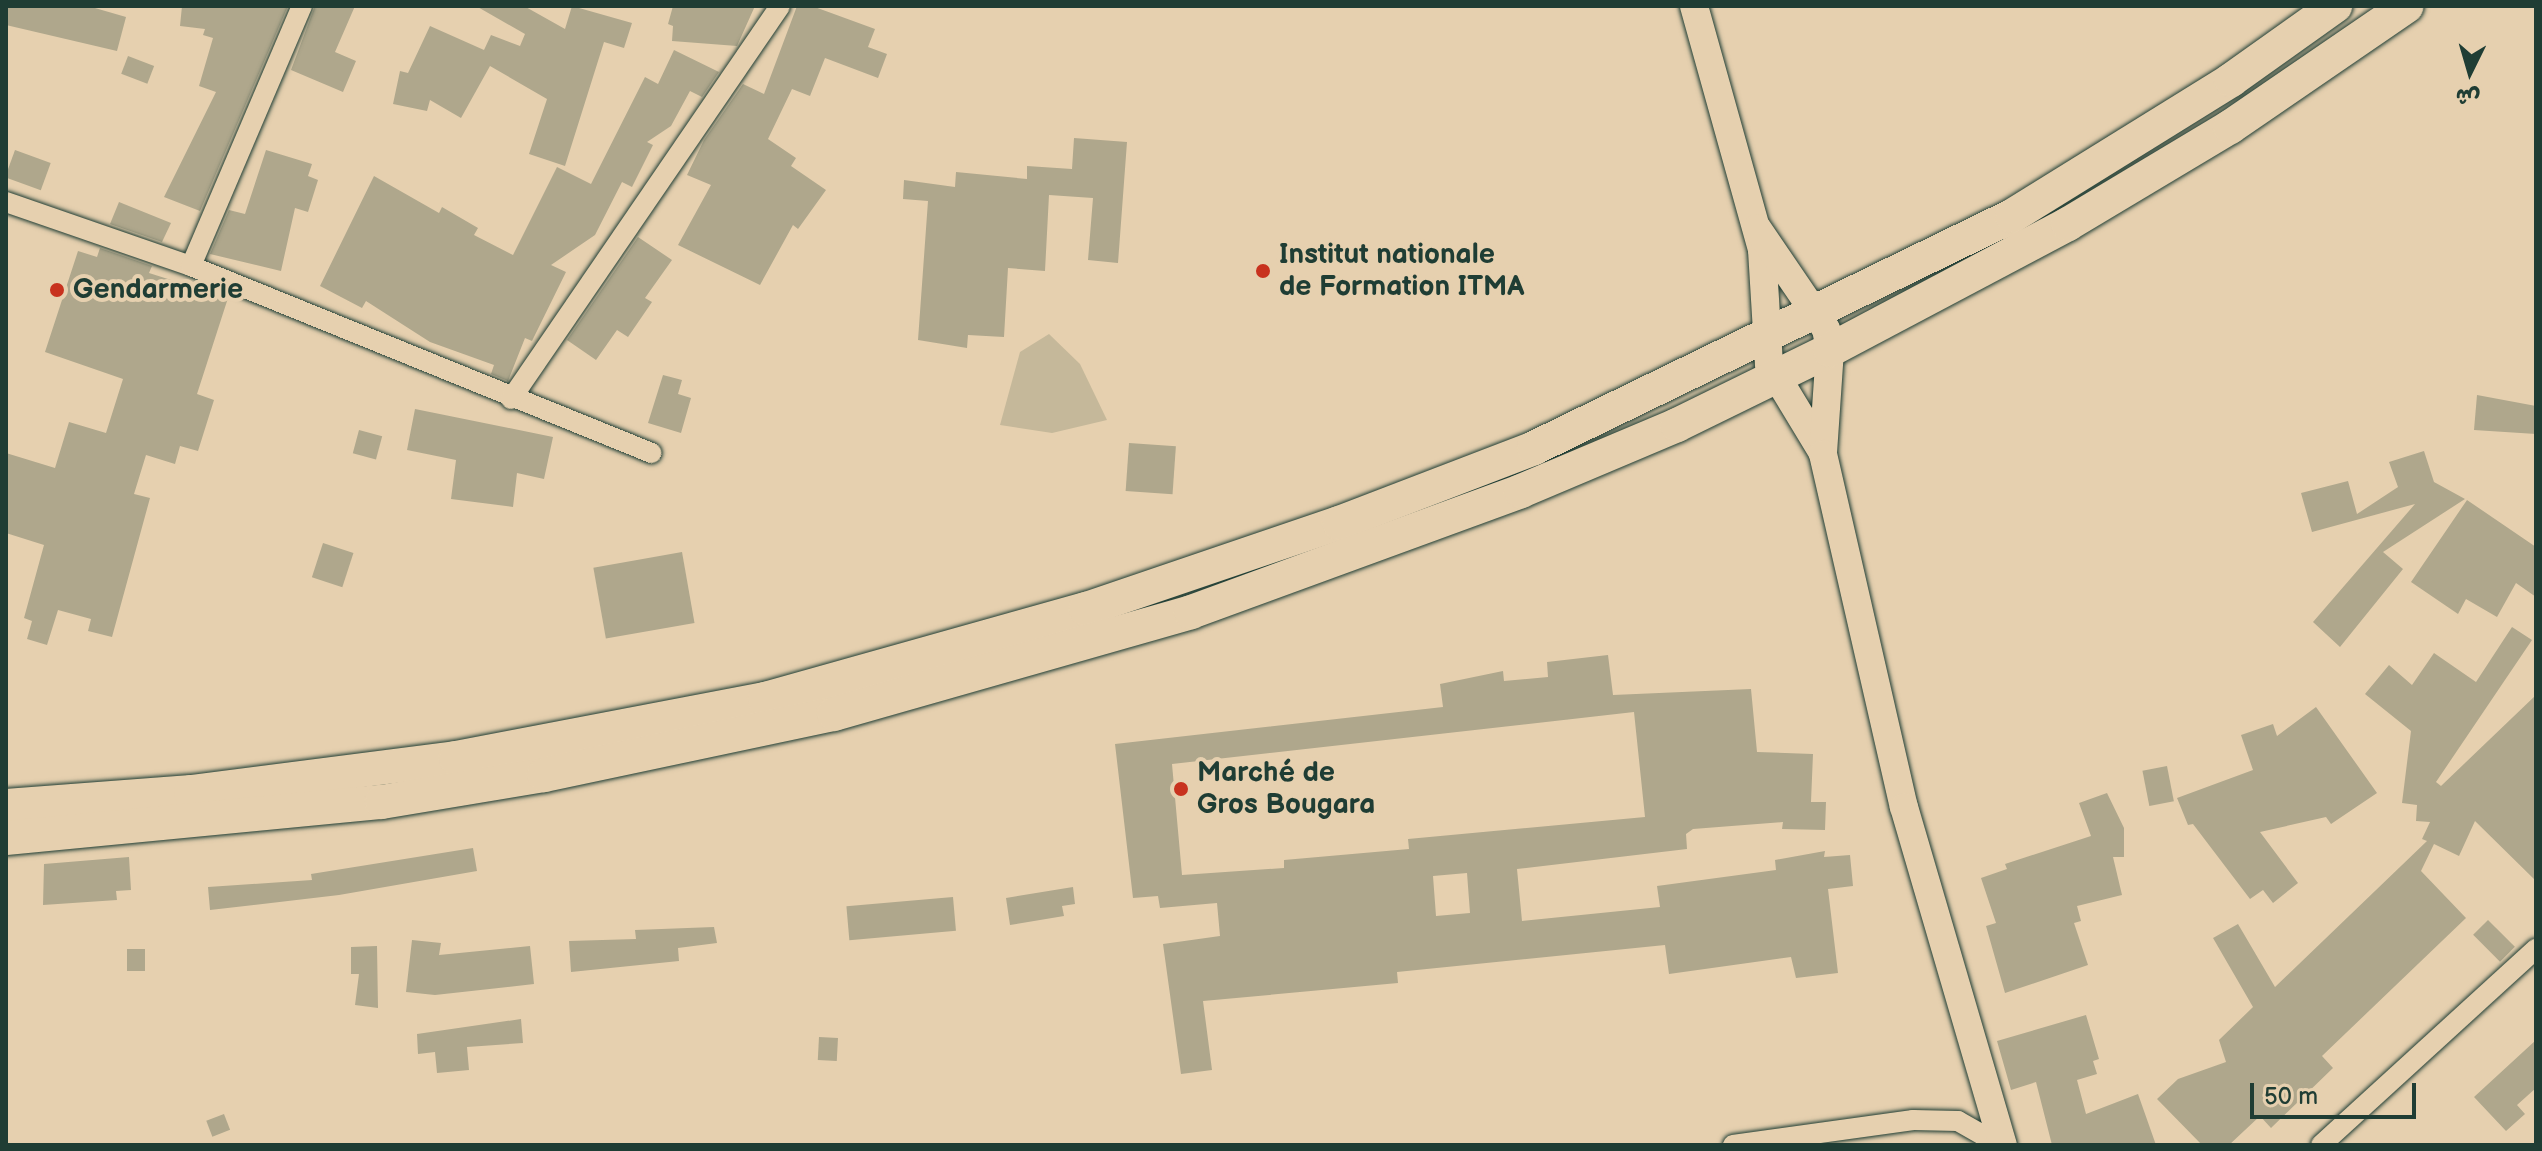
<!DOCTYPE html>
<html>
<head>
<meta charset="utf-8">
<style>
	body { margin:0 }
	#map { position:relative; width:2542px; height:1151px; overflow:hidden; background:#e6d0af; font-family:"Balsamiq Sans","Playpen Sans Arabic",sans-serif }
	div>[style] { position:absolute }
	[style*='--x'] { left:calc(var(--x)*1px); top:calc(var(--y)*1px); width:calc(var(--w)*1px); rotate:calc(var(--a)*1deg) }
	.green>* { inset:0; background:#c5b89a }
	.building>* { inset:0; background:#afa78c; transform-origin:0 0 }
	.roads { filter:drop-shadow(0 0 2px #1f3d34) drop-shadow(0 0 2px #1f3d34) }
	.minor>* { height:20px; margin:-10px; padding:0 10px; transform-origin:10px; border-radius:10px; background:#e6d0af }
	.secondary>* { height:28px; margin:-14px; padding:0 14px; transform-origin:14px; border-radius:14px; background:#e6d0af }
	.trunk>* { height:34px; margin:-17px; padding:0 17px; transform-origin:17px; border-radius:17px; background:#e6d0af }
	.dots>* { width:22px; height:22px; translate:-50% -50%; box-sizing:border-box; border:4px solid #e6d0af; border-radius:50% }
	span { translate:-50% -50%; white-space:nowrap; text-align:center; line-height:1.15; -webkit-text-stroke:8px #e6d0af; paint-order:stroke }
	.poi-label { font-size:28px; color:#1f3d34; font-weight:700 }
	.left { translate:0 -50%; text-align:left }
	.frame { position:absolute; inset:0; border:8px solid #1f3d34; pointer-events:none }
	.north { position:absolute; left:2430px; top:32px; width:80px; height:80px; -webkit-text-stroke:6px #e6d0af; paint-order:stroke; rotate:185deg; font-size:22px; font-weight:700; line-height:32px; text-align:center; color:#1f3d34 }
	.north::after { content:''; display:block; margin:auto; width:28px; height:36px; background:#1f3d34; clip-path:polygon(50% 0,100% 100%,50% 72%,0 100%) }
	.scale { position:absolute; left:2250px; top:1083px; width:166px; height:36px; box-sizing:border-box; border:4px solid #1f3d34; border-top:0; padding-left:10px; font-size:24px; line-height:28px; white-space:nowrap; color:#1f3d34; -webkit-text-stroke:6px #e6d0af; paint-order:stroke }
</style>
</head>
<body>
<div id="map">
	<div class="green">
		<i style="clip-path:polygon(1049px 334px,1080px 364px,1107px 420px,1052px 433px,1000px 425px,1020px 352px)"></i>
	</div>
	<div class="building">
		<i style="clip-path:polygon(6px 6px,88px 6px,126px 17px,117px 51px,6px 25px)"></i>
		<i style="clip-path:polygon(182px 6px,288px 6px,200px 211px,164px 197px,216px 92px,199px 86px,213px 38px,203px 35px,205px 29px,180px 26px)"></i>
		<i style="clip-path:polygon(315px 6px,355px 6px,335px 52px,356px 61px,343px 92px,291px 70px)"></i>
		<i style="clip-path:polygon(476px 6px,524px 6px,565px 29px,572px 6px,632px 23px,624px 48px,604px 42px,565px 166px,529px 154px,547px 99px,490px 66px,461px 118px,430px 100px,427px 111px,393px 104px,400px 71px,408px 73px,430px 26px,484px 50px,491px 35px,520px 46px,525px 34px)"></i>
		<i style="clip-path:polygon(673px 6px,755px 6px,737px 46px,672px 41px,673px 26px,668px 24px)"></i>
		<i style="clip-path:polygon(797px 6px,812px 6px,875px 29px,868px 47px,887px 54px,878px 78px,825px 58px,810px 96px,792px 89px,768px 139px,796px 158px,791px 166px,826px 190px,798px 229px,793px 225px,760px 285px,678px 245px,711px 185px,687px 175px,704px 140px,743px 84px,764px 94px)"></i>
		<i style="clip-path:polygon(674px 50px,719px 72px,702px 97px,690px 91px,671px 126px,647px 142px,653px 145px,632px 187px,622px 182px,595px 235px,551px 265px,566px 272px,532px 341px,525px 338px,508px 381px,491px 374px,494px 365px,430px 342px,366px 301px,362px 308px,320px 286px,374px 176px,439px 213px,442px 207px,478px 228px,474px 235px,513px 255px,557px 167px,591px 184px,645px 77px,658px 84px)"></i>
		<i style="left:128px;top:56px;width:28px;height:19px;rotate:21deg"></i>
		<i style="clip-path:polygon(1074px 138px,1127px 142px,1118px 263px,1088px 260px,1093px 198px,1049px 195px,1045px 271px,1008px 268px,1004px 337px,968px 335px,967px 348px,918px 340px,928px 201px,903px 199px,904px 180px,955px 187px,956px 172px,1027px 179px,1027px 166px,1072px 169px)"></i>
		<i style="left:15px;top:150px;width:38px;height:29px;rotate:20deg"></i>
		<i style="clip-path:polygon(266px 150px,312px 164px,308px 176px,318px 180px,308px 212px,295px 208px,281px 271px,210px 254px,229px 210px,245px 214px)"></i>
		<i style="clip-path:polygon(119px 202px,171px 223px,162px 242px,110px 224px)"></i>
		<i style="clip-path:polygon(638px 237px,672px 260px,645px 298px,652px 302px,628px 337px,617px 330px,596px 360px,567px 340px)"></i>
		<i style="clip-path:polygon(100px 248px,152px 266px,149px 273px,228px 298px,197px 394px,214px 400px,198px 451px,180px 446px,175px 464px,146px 455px,134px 494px,150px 498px,112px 637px,88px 631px,91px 619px,58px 610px,47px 645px,27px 639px,32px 621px,24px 618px,44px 545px,6px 533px,6px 453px,55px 468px,69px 422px,106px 433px,123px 379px,45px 352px,78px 251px,97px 257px)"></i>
		<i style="clip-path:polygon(663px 375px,682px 380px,678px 394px,691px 398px,681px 433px,648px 423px)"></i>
		<i style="clip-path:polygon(2477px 395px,2536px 406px,2536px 434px,2474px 430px)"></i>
		<i style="clip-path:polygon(415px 409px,553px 437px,544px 479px,517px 473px,513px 507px,451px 499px,456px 460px,407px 450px)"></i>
		<i style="left:359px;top:430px;width:24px;height:24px;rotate:15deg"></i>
		<i style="left:1129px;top:443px;width:47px;height:48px;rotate:4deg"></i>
		<i style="clip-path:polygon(2424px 451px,2434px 482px,2465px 499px,2383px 552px,2403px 569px,2340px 647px,2313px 622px,2415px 504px,2312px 532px,2301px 493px,2348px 481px,2357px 514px,2398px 487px,2389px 462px)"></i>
		<i style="clip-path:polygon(2467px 500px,2536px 547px,2536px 597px,2516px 583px,2497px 617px,2466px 599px,2458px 614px,2411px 582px)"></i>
		<i style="left:323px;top:543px;width:32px;height:36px;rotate:18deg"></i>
		<i style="left:682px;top:552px;width:72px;height:90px;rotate:80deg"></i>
		<i style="clip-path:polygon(2512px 627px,2532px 640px,2436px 782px,2441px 786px,2536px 695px,2536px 881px,2475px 821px,2459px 856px,2434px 844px,2421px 871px,2466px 918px,2322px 1056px,2333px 1068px,2271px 1128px,2260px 1116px,2229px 1145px,2202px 1145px,2157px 1099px,2178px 1079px,2226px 1062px,2219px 1040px,2253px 1007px,2213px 938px,2238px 924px,2275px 987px,2427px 841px,2422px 839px,2430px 822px,2416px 821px,2417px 805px,2402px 803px,2411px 731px,2365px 694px,2389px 665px,2412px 685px,2434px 653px,2476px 682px)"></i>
		<i style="clip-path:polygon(evenodd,1608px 655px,1613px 695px,1751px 689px,1757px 752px,1813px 754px,1811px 802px,1826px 802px,1825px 830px,1782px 829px,1783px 822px,1693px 829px,1686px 834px,1687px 849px,1517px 869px,1522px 921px,1660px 907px,1657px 886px,1776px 870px,1775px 860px,1825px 851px,1824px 857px,1850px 855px,1853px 886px,1828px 889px,1838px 973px,1796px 978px,1791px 957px,1669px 974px,1665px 945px,1397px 972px,1398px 983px,1203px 1001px,1212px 1070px,1181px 1074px,1163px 944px,1220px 936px,1217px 903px,1160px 908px,1158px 896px,1133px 898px,1115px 744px,1443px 707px,1440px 684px,1503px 671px,1504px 681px,1548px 677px,1547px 662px,1608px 655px,1634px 712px,1645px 817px,1408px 839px,1409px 849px,1284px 860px,1284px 868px,1182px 875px,1172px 764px,1634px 712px,1608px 655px,1467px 873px,1470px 913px,1436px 916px,1433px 876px,1467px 873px)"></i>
		<i style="clip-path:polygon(2316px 707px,2377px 793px,2331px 824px,2326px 817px,2260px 832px,2298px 883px,2273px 903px,2263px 890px,2250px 899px,2193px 824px,2188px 825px,2177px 798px,2253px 770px,2241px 735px,2273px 724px,2277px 736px)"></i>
		<i style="left:2167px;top:766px;width:36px;height:25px;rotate:79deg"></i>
		<i style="clip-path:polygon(2107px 793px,2124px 828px,2124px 857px,2113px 857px,2122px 895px,2077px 906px,2081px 921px,2074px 923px,2088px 965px,2005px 993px,1986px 926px,1996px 923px,1981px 878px,2007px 869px,2005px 864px,2091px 836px,2079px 803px)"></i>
		<i style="clip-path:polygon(473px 848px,477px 871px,339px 895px,210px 910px,208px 887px,312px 880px,311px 874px)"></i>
		<i style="clip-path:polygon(129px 857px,131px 890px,116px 891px,117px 900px,43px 905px,44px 864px)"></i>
		<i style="clip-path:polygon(1073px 887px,1075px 904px,1062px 906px,1064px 916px,1010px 925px,1006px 898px)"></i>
		<i style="left:953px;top:897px;width:34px;height:107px;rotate:85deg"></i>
		<i style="left:2488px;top:920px;width:38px;height:21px;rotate:45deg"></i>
		<i style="clip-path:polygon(714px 927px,717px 943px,678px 948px,679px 961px,571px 972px,569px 941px,636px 939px,635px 930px)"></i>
		<i style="clip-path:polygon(412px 940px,441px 943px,439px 955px,530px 946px,534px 984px,435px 995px,406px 992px)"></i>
		<i style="clip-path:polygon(377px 946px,378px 1008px,355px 1005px,359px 974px,351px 974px,351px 947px)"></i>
		<i style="left:127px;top:949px;width:18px;height:22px"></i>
		<i style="clip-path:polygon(2086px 1015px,2099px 1059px,2093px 1061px,2097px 1074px,2077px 1080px,2086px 1114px,2138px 1094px,2156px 1145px,2052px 1145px,2036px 1082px,2011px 1090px,1997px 1041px)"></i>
		<i style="clip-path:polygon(521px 1019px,523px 1043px,467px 1047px,469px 1070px,437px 1073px,435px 1052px,418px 1054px,417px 1034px)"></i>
		<i style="left:819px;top:1037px;width:19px;height:23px;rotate:3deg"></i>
		<i style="clip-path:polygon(2536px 1040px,2536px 1088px,2517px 1105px,2525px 1114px,2506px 1131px,2474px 1097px)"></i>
		<i style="left:224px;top:1114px;width:17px;height:19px;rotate:69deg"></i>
	</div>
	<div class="roads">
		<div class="minor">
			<i style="--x:6;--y:202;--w:196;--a:19.1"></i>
			<i style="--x:191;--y:266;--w:497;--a:22.1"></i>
			<i style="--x:191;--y:266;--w:283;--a:-66.9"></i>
			<i style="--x:511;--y:399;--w:476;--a:-55.6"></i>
			<i style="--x:1733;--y:1145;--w:182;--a:-7.9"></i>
			<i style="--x:1913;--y:1120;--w:45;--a:1.3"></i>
			<i style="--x:1958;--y:1121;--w:48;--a:29.7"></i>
			<i style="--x:2321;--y:1145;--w:291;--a:-42.4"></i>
		</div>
		<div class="secondary">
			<i style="--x:1694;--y:6;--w:253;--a:74.4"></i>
			<i style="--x:1762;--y:250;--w:114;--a:86.5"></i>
			<i style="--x:1769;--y:364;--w:100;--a:58.8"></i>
			<i style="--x:1757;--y:228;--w:122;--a:55.7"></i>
			<i style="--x:1826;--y:329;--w:21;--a:79"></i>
			<i style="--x:1830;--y:350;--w:104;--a:93.9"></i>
			<i style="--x:1823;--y:454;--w:362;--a:77.1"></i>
			<i style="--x:1904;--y:807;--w:352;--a:73.7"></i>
		</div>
		<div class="trunk">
			<i style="--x:6;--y:806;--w:186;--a:-4.3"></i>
			<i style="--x:191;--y:792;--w:267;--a:-7.3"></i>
			<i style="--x:456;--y:758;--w:315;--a:-10.8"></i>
			<i style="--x:765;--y:699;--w:333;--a:-15.7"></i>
			<i style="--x:1086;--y:609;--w:267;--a:-18.8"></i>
			<i style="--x:1339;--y:523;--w:209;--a:-21"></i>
			<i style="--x:1534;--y:448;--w:531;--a:-25.89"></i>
			<i style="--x:2012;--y:216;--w:258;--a:-31.8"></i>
			<i style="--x:2231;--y:80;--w:128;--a:-35.4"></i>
			<i style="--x:6;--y:838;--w:378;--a:-5.5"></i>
			<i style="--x:382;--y:802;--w:164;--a:-9.5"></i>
			<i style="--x:544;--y:775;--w:296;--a:-11.9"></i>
			<i style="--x:834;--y:714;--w:371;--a:-15.9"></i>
			<i style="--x:1191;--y:612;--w:351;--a:-20.1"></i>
			<i style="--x:1521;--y:491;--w:169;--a:-22.9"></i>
			<i style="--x:1677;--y:425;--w:170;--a:-26.1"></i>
			<i style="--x:1830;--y:350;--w:269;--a:-27.9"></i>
			<i style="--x:2068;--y:224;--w:189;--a:-30.9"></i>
			<i style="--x:2230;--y:127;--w:214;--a:-34.4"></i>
		</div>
	</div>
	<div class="dots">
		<i style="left:1263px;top:271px;background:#c8321e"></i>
		<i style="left:57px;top:290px;background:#c8321e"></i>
		<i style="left:1181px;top:789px;background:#c8321e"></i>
	</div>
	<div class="poi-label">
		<span class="left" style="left:1279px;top:271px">Institut nationale<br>de Formation ITMA</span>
		<span class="left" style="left:73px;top:290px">Gendarmerie</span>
		<span class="left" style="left:1197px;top:789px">Marché de<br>Gros Bougara</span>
	</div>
	<div class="frame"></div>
	<div class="north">ش</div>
	<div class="scale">50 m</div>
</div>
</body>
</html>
